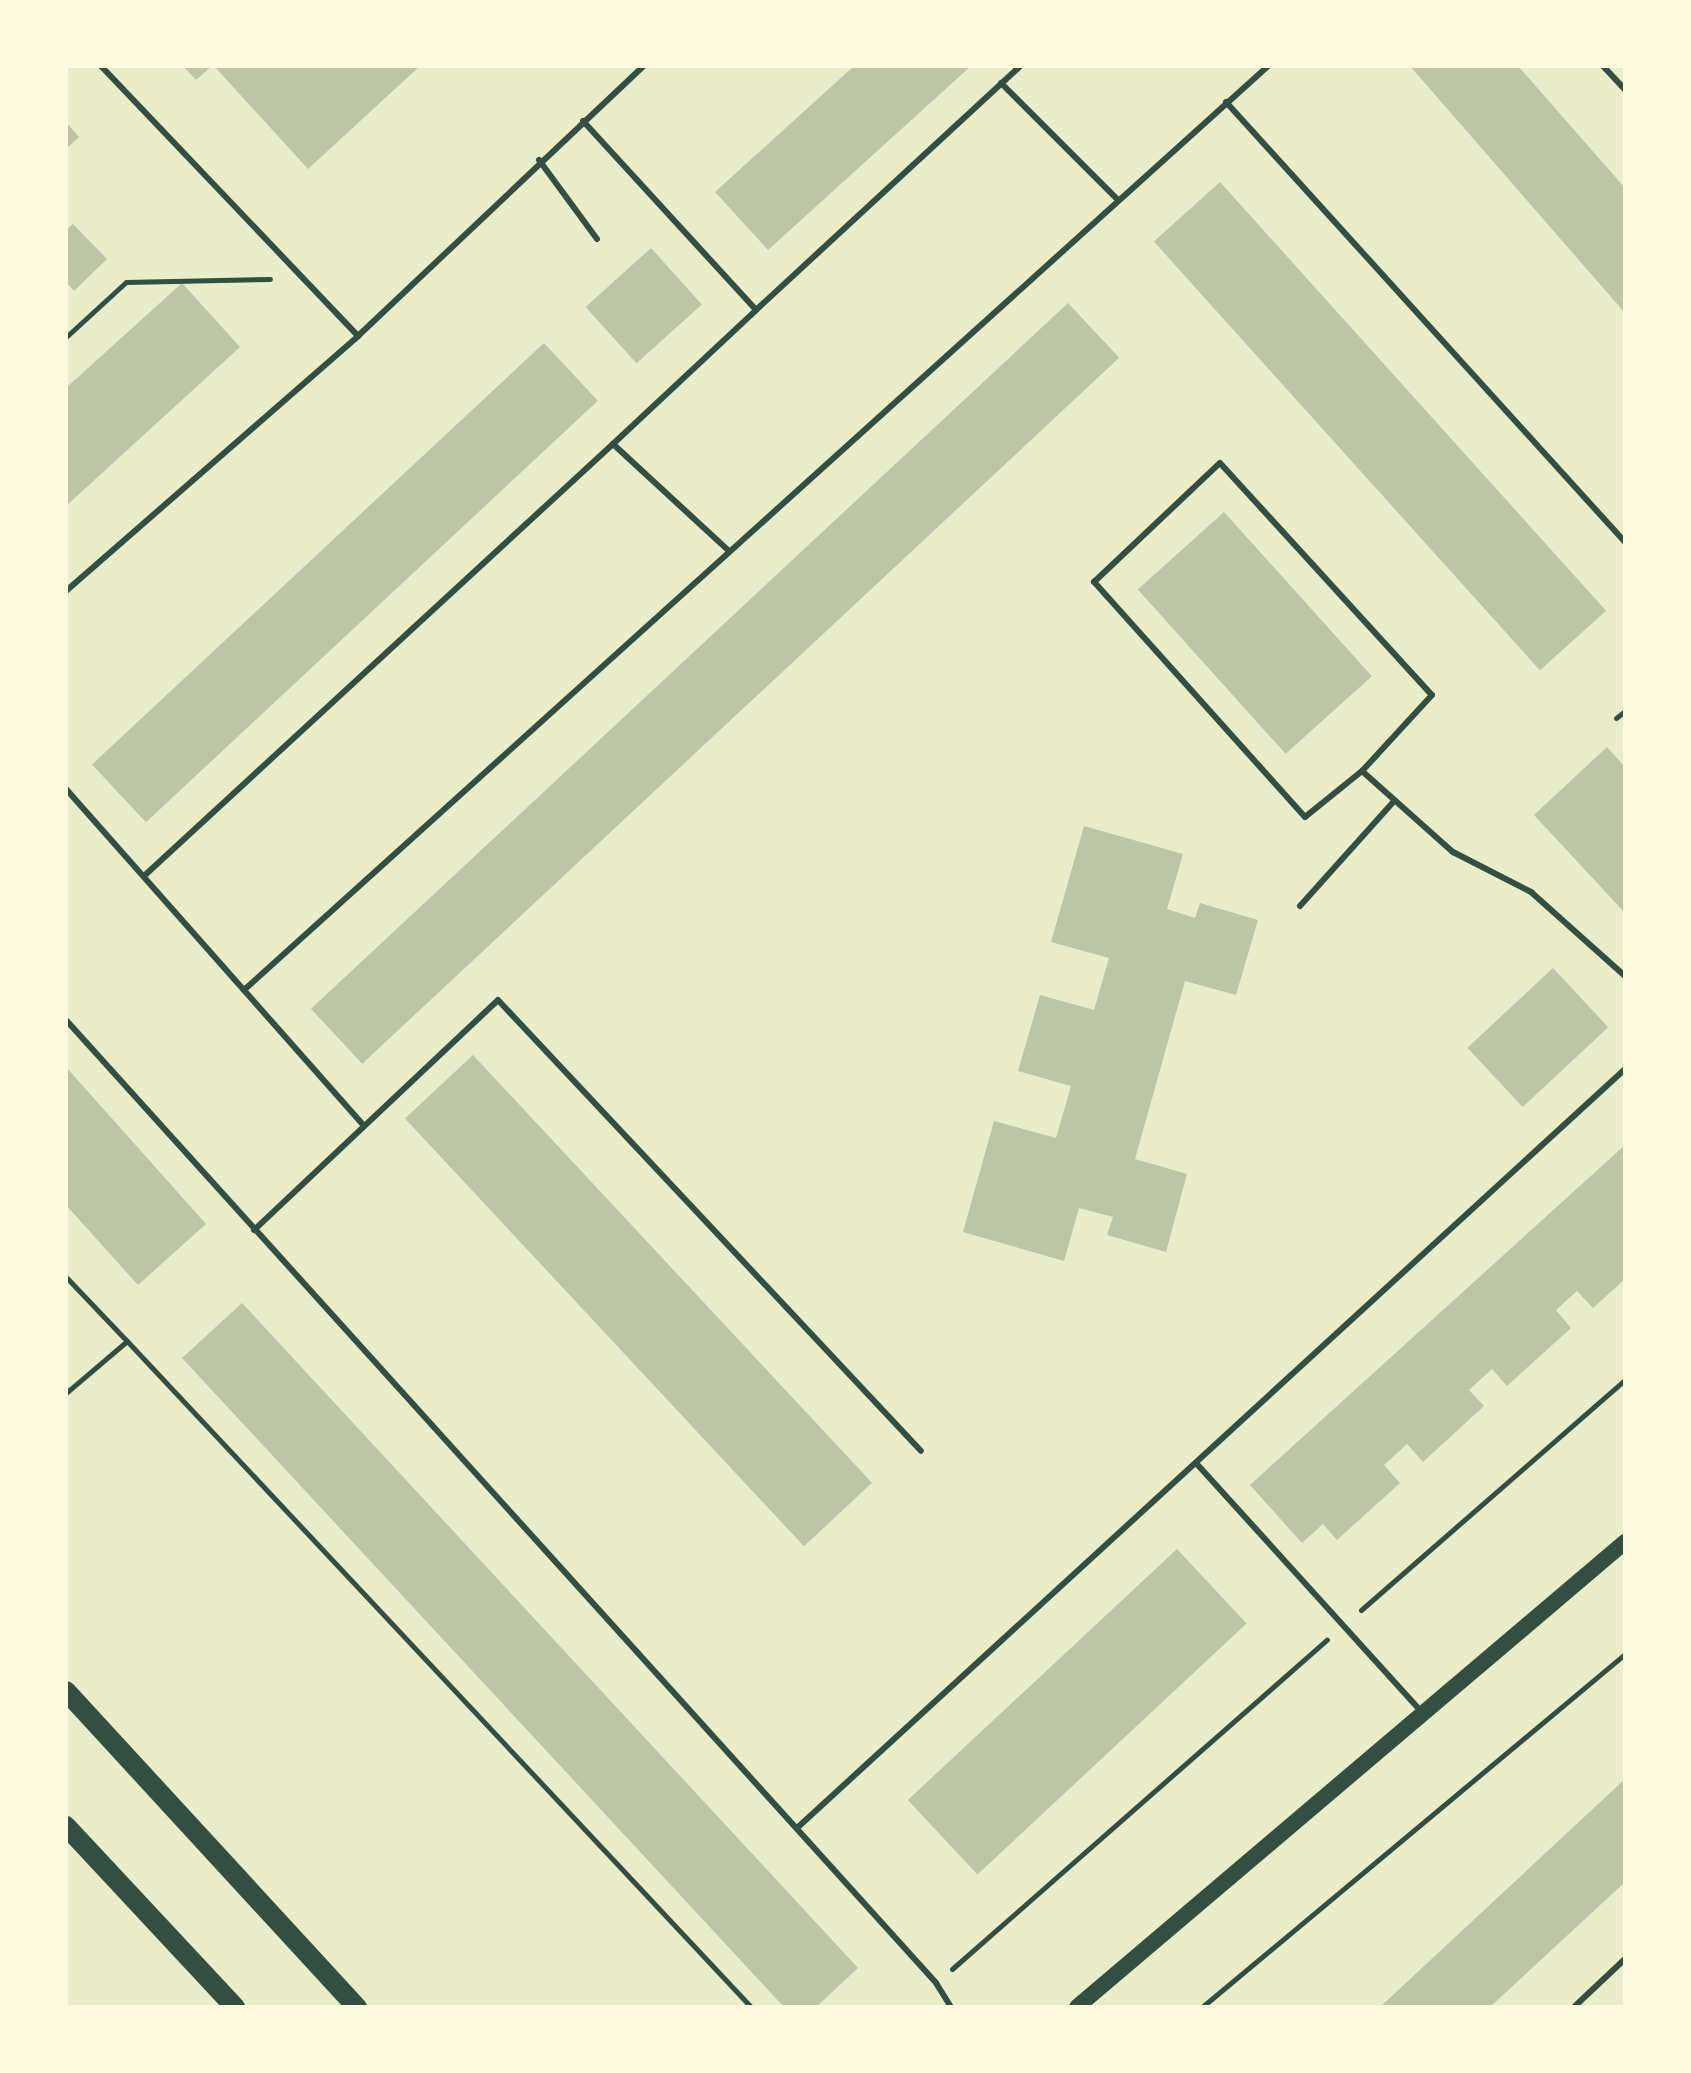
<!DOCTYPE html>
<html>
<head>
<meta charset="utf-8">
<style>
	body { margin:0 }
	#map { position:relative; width:1691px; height:2073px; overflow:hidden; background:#e9edc9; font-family:Roboto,sans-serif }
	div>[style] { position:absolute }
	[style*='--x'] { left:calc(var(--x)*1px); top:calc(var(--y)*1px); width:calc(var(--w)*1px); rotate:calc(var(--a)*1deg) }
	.building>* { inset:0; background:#bcc5a7; transform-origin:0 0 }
	.path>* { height:5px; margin:-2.5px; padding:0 2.5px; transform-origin:2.5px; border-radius:2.5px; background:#344e41 }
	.service>* { height:6px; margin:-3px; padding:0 3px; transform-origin:3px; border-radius:3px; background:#344e41 }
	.secondary>* { height:16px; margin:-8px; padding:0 8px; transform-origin:8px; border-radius:8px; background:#344e41 }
	.primary>* { height:20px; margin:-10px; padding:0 10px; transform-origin:10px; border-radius:10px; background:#344e41 }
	span { translate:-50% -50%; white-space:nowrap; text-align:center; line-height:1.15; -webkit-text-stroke:8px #fefae0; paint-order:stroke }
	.frame { position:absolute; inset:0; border:68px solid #fefae0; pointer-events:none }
</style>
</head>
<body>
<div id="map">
	<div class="building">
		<i style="clip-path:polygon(183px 66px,212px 66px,196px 80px)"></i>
		<i style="clip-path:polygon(214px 66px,420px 66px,308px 169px)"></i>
		<i style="clip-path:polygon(854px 66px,971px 66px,768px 250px,715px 192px)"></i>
		<i style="clip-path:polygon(1410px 66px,1518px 66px,1625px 188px,1625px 313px)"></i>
		<i style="clip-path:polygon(66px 122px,79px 137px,66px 149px)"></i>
		<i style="left:1220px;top:182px;width:577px;height:89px;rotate:48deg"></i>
		<i style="clip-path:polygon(73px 224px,107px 259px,74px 291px,66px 282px,66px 230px)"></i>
		<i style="left:651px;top:248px;width:76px;height:88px;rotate:48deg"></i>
		<i style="clip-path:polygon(182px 283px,240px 347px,66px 506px,66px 388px)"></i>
		<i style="left:1068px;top:303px;width:75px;height:1035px;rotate:47deg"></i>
		<i style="left:544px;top:343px;width:79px;height:618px;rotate:47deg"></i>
		<i style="left:1224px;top:512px;width:221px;height:116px;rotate:48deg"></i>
		<i style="clip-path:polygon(1607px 747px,1625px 767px,1625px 913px,1534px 815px)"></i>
		<i style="clip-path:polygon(1084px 826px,1183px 854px,1167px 909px,1195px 918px,1200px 903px,1258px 920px,1236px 995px,1185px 981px,1135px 1159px,1187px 1174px,1166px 1252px,1107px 1235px,1113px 1217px,1079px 1208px,1064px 1261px,963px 1232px,994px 1121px,1056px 1138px,1071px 1086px,1018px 1071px,1040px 995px,1094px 1010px,1109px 958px,1051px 942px)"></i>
		<i style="left:1553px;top:968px;width:81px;height:117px;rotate:47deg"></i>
		<i style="left:473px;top:1055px;width:585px;height:93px;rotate:47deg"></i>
		<i style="clip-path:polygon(66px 1067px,206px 1224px,138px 1285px,66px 1205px)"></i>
		<i style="clip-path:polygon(1625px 1145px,1625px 1279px,1593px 1308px,1577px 1291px,1556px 1310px,1571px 1328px,1507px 1386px,1492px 1369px,1469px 1390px,1484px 1406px,1423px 1462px,1407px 1444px,1384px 1465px,1400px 1483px,1337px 1540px,1323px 1524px,1302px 1543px,1250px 1485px)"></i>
		<i style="clip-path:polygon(242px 1303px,858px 1968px,816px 2007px,784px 2007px,182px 1358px)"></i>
		<i style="left:1177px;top:1549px;width:102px;height:368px;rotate:47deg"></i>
		<i style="clip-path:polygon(1625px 1779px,1625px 1882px,1490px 2007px,1380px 2007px)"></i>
	</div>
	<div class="path">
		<i style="--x:66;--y:337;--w:81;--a:-42.5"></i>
		<i style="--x:126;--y:282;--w:144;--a:-1.2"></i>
		<i style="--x:1616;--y:718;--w:11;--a:-38"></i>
		<i style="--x:66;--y:1277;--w:88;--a:46.4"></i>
		<i style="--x:127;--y:1341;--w:80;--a:139.6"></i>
		<i style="--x:127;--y:1341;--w:913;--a:46.86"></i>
		<i style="--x:1361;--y:1610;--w:350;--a:-41.1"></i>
		<i style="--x:952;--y:1969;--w:499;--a:-41.3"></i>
		<i style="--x:1202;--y:2007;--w:551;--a:-39.85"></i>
	</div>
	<div class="service">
		<i style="--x:101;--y:66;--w:373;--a:46.4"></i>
		<i style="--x:1603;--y:66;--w:33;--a:47"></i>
		<i style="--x:1001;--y:83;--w:165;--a:45"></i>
		<i style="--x:1226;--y:102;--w:594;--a:47.8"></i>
		<i style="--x:583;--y:121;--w:256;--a:47.5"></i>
		<i style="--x:756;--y:310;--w:359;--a:-42.7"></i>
		<i style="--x:539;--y:160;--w:98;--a:53.7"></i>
		<i style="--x:613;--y:444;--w:196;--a:-43.1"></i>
		<i style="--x:1220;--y:463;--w:314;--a:47.6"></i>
		<i style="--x:1432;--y:695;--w:103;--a:132.6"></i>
		<i style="--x:1362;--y:771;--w:73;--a:141.1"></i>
		<i style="--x:1305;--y:817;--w:316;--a:-131.9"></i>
		<i style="--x:1094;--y:582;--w:173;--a:-43.4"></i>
		<i style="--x:66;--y:591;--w:388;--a:-41.1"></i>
		<i style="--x:358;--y:336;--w:393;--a:-43.4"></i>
		<i style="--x:1362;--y:771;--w:122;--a:41.7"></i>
		<i style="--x:1453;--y:852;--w:88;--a:27.1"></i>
		<i style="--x:1531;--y:892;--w:126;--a:41.8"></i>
		<i style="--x:66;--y:789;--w:447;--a:48.5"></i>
		<i style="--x:144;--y:876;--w:638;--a:-42.65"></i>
		<i style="--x:613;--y:444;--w:158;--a:42.7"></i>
		<i style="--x:1300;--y:906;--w:142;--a:-48.1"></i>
		<i style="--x:244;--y:990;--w:1379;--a:-42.06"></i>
		<i style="--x:66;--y:1020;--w:1298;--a:47.9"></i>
		<i style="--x:936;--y:1983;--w:28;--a:58"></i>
		<i style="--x:254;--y:1230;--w:335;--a:-43.3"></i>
		<i style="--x:498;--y:1000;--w:618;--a:46.83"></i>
		<i style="--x:1196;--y:1463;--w:336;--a:47.8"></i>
		<i style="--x:797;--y:1828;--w:1123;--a:-42.51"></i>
		<i style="--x:1574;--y:2007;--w:70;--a:-43.3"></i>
	</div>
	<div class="secondary">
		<i style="--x:1077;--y:2007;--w:719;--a:-40.32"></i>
	</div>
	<div class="primary">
		<i style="--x:66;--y:1691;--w:430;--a:47.4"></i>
		<i style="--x:66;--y:1826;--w:248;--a:47"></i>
	</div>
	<div class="frame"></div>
</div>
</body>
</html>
